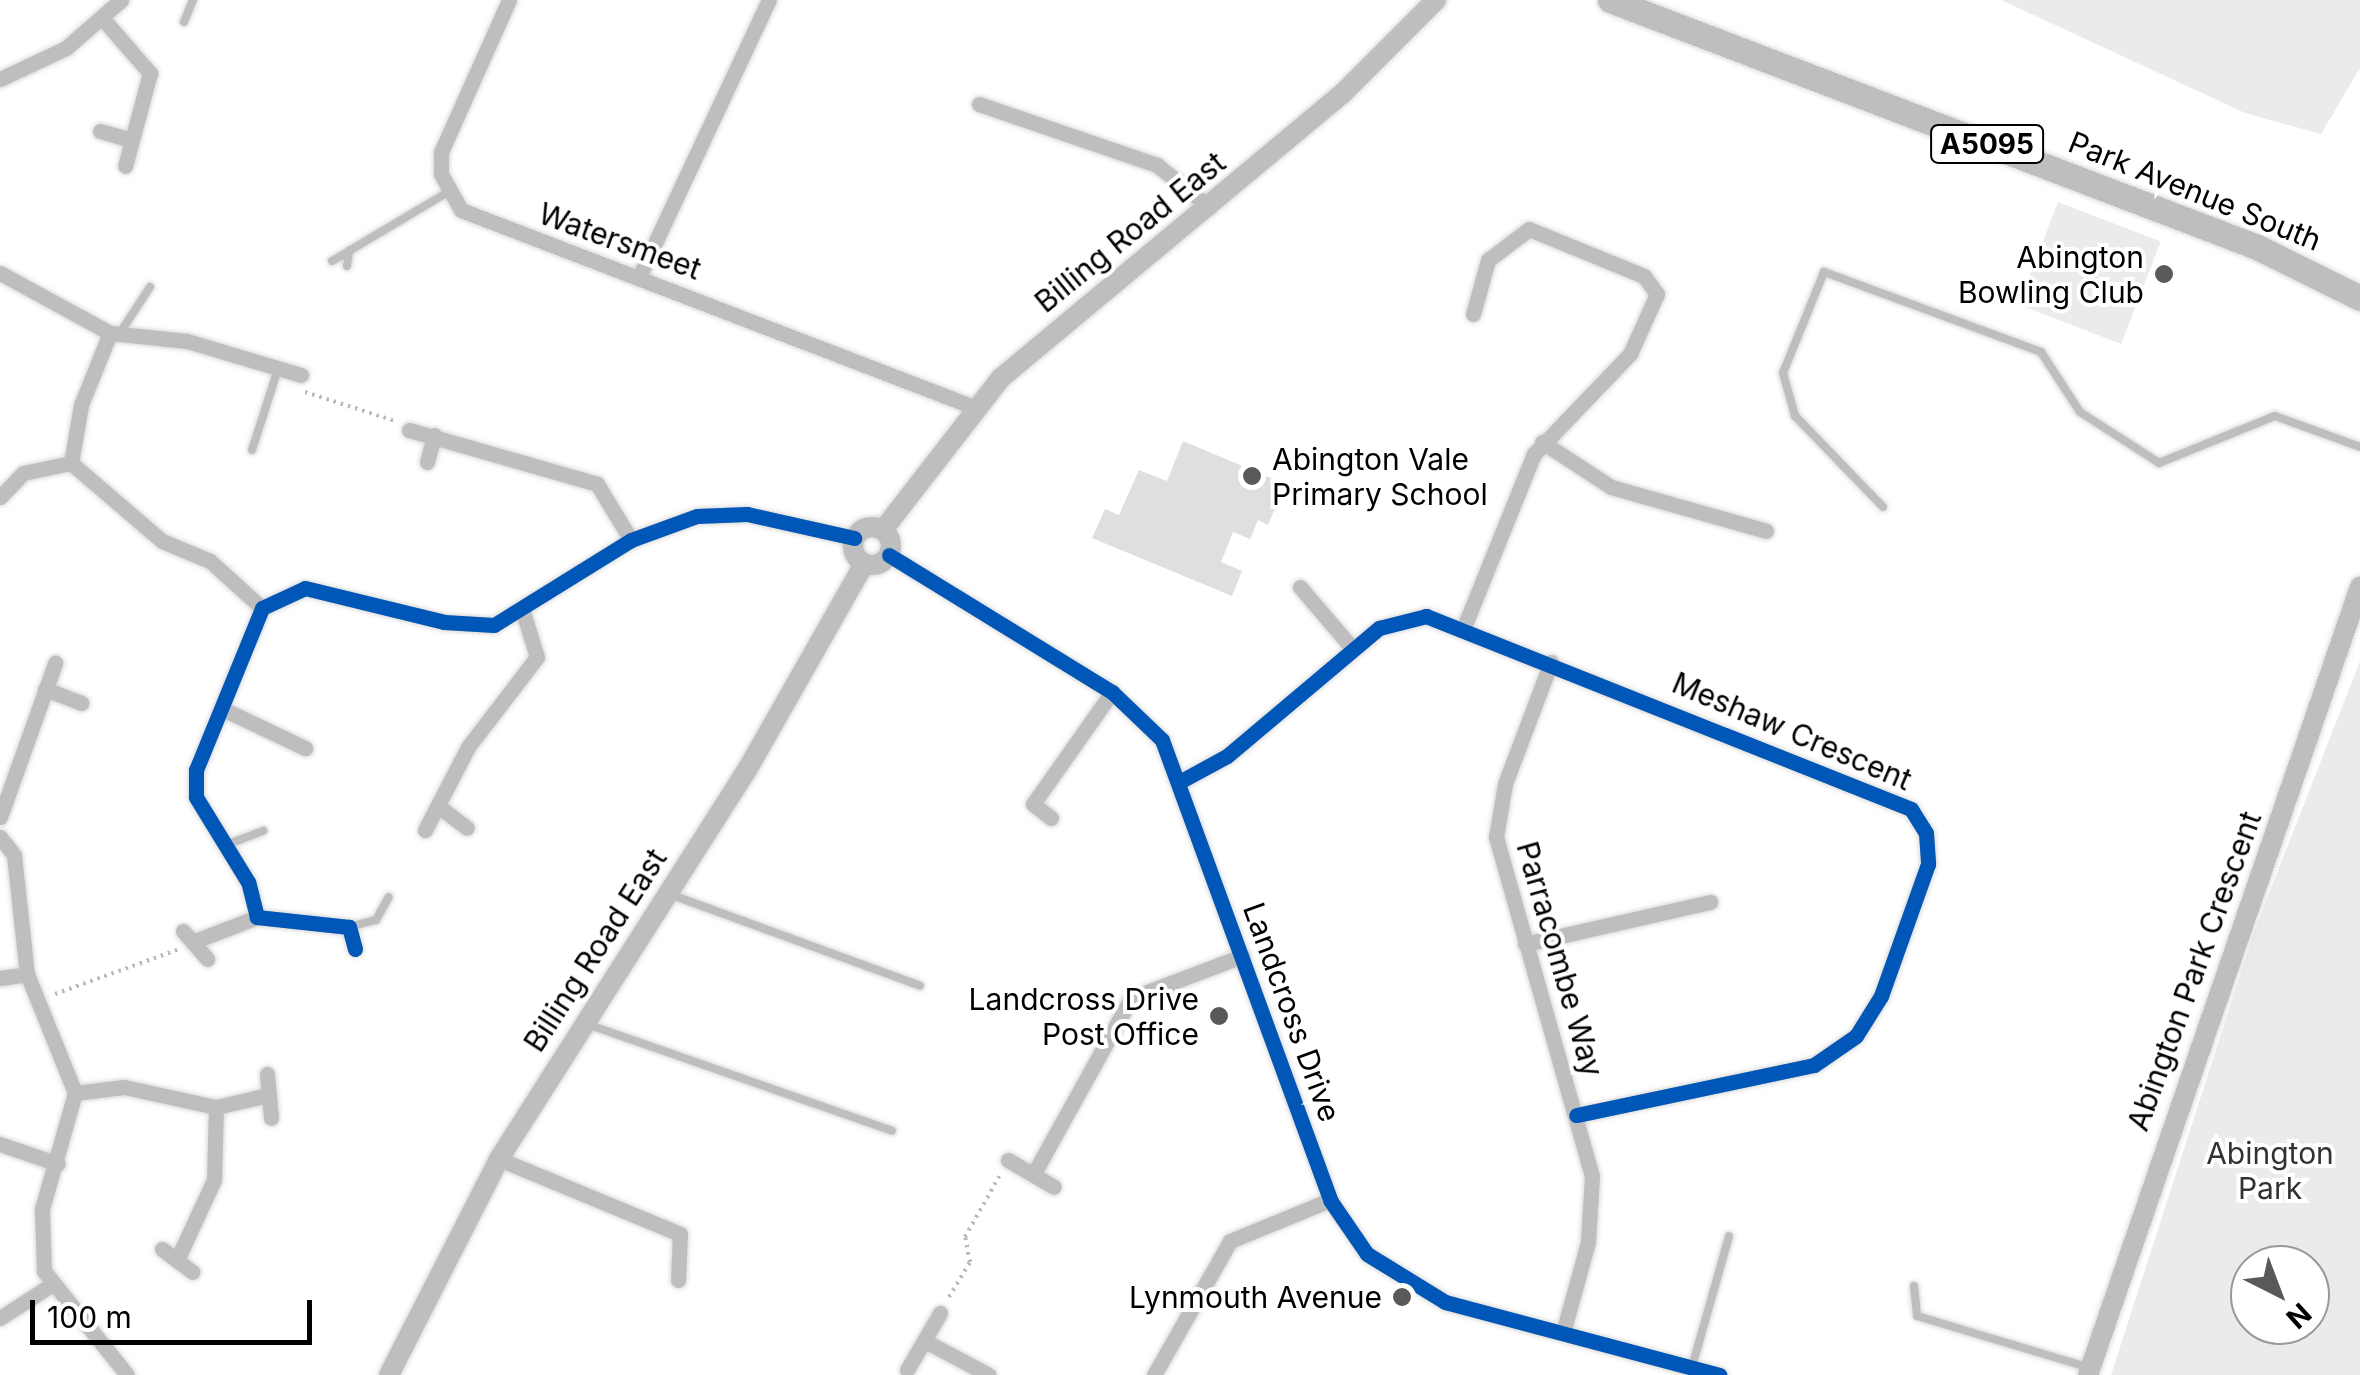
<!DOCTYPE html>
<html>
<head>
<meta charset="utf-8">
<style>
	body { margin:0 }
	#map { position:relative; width:2360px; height:1375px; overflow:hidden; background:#fff; font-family:Inter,sans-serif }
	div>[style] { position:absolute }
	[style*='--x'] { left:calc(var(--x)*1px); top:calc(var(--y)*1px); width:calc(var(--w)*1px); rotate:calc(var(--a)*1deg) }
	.green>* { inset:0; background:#ebebeb; transform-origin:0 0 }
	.building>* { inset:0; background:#dfdfdf }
	.path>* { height:4px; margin-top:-2px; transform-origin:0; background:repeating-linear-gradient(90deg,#b9b9b9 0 2.5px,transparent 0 7.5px) }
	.roads { filter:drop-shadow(0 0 2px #dbdbdb) drop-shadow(0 0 2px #dbdbdb) }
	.service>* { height:8px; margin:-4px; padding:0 4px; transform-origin:4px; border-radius:4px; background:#bebebe }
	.minor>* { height:15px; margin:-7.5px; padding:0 7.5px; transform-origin:7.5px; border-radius:7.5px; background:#bebebe }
	.tertiary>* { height:20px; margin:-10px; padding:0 10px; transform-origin:10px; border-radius:10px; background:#bebebe }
	.tertiary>.ring { margin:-10px; padding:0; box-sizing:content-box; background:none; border:20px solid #bebebe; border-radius:50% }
	.primary>* { height:25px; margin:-12.5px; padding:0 12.5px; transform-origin:12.5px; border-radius:12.5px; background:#bebebe }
	.cycleway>* { height:15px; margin:-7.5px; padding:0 7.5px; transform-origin:7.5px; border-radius:7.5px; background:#0057b8 }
	.dots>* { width:28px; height:28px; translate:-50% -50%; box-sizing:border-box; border:5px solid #fff; border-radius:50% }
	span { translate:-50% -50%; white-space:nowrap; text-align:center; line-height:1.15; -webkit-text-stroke:8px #fff; paint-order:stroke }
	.shield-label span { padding:2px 8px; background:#fff; border:2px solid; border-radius:8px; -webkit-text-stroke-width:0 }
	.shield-label { font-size:28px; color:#000; font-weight:700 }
	.street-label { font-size:30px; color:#000 }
	.poi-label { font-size:30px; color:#000 }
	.right { translate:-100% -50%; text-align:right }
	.left { translate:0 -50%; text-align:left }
	.park-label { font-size:30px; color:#323232 }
	.north { position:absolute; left:2230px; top:1245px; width:100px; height:100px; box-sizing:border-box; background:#fff; border:2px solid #999; border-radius:50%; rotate:138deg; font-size:28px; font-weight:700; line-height:40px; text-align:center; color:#000 }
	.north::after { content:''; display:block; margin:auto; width:35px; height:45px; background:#595959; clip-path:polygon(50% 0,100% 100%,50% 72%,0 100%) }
	.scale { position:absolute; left:30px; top:1300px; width:282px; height:45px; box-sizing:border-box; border:5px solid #000; border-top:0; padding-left:12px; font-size:30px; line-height:35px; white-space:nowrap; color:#000; -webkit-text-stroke:8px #fff; paint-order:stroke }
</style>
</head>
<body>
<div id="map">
	<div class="green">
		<i style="clip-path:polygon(2001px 0,2360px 0,2360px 68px,2321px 134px,2245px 113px)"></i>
		<i style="left:2058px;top:202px;width:110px;height:110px;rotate:21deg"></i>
		<i style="clip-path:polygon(evenodd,2360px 661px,2360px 1375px,2111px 1375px,2254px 932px,2360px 661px,2250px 1265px,2310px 1265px,2310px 1325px,2250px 1325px,2250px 1265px)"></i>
	</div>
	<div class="building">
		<i style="clip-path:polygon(1183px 441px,1285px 484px,1268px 525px,1258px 520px,1250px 539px,1233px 532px,1221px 562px,1242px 571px,1232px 596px,1092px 538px,1105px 509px,1119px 515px,1139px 470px,1167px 481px)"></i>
	</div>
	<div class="path">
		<i style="--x:305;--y:392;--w:95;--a:17.9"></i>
		<i style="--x:55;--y:994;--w:130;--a:-19.8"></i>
		<i style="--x:949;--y:1297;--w:41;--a:-59"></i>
		<i style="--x:970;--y:1262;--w:25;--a:-101"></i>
		<i style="--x:965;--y:1237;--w:73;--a:-60.6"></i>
	</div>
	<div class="roads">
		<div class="service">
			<i style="--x:184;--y:22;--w:24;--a:-68"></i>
			<i style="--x:332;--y:261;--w:20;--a:-30"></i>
			<i style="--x:347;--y:266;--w:15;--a:-82"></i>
			<i style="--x:349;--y:251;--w:115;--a:-30.8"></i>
			<i style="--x:120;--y:333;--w:55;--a:-56.9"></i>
			<i style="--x:252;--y:450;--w:82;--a:-72.2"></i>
			<i style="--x:1883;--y:507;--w:127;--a:-134"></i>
			<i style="--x:1795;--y:416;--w:45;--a:-105.6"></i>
			<i style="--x:1783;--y:373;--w:109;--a:-67.9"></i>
			<i style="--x:1824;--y:272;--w:231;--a:20.2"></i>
			<i style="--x:2041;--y:352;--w:72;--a:57"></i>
			<i style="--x:2080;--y:412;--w:94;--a:32.8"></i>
			<i style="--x:2159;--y:463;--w:125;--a:-22.1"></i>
			<i style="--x:2275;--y:416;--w:90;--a:20"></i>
			<i style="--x:226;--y:845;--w:40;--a:-21"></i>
			<i style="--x:672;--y:895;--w:264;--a:20.1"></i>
			<i style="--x:349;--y:927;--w:28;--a:-15"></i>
			<i style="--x:376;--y:920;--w:26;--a:-61"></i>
			<i style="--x:587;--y:1024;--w:323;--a:19.3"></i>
			<i style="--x:1914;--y:1286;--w:30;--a:84"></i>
			<i style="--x:1917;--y:1316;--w:181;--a:16.7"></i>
			<i style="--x:1692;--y:1367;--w:136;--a:-74.2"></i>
		</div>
		<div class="minor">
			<i style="--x:509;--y:0;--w:167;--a:114.1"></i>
			<i style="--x:441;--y:152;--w:22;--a:90"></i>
			<i style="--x:441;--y:174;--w:41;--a:60.9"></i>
			<i style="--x:461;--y:210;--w:550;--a:21.01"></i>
			<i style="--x:103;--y:19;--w:72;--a:49"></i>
			<i style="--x:150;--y:73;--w:96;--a:105"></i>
			<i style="--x:0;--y:79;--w:73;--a:-25.2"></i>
			<i style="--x:66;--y:48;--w:73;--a:-41.1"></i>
			<i style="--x:979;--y:104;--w:188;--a:18.9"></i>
			<i style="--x:1157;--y:165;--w:67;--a:38.9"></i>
			<i style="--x:100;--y:131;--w:29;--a:16"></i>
			<i style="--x:0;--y:273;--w:125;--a:28.6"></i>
			<i style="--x:110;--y:333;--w:77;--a:5.9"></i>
			<i style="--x:187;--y:341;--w:119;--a:16.6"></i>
			<i style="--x:639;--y:277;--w:306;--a:-64.9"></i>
			<i style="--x:409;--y:430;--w:196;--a:16"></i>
			<i style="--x:597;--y:484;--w:66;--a:58.7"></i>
			<i style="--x:1542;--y:442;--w:82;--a:33.1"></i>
			<i style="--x:1611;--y:487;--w:161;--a:15.8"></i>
			<i style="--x:427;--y:462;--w:28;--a:-75"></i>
			<i style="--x:71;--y:463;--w:59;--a:-80.2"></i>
			<i style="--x:81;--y:405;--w:78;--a:-68.1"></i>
			<i style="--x:0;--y:497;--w:33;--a:-46"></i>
			<i style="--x:23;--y:473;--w:49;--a:-11.8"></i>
			<i style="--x:71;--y:463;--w:120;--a:40.6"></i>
			<i style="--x:162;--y:541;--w:52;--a:22.6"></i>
			<i style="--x:210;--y:561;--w:70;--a:42.1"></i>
			<i style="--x:889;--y:555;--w:262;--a:31.6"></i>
			<i style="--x:1112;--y:692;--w:69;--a:43.8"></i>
			<i style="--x:1162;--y:740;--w:490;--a:69.9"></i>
			<i style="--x:1330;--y:1200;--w:65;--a:55.6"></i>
			<i style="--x:1367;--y:1254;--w:92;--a:31.6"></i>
			<i style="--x:1445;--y:1302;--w:284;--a:14.9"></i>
			<i style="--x:1300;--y:587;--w:82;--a:49.5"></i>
			<i style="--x:1464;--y:627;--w:187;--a:-68"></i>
			<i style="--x:1534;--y:454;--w:139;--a:-46.2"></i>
			<i style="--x:1630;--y:354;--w:66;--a:-65.8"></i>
			<i style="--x:1657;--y:294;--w:22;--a:-126"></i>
			<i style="--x:1644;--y:276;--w:124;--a:-157.8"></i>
			<i style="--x:1529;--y:229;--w:51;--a:142.9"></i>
			<i style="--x:1488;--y:260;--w:56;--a:105.5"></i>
			<i style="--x:1551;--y:662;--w:130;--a:110.7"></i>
			<i style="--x:1505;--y:784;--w:54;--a:99.6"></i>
			<i style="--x:1496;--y:837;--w:352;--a:74.2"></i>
			<i style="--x:1592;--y:1176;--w:66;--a:93.5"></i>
			<i style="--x:1588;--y:1242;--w:94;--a:105.4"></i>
			<i style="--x:45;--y:689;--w:39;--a:21"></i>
			<i style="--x:225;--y:710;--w:89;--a:25.4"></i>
			<i style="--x:1181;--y:781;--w:52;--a:-28.5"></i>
			<i style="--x:1227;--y:756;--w:199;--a:-40.1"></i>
			<i style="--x:1379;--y:628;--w:49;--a:-14.3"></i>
			<i style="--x:1426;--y:616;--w:522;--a:21.7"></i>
			<i style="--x:1911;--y:809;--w:28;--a:58"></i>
			<i style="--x:1926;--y:833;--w:31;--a:86"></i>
			<i style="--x:1928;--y:864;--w:140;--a:109.6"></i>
			<i style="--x:1881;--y:996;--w:47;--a:122"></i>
			<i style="--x:1856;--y:1036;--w:51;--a:145.4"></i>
			<i style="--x:1814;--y:1065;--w:243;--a:168.1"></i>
			<i style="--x:442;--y:809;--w:31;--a:37"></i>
			<i style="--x:0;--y:817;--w:164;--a:-70.3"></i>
			<i style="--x:1051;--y:818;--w:23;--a:-142"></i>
			<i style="--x:1033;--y:804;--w:137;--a:-54.8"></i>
			<i style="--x:425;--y:830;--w:93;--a:-62.6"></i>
			<i style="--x:468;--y:747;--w:113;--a:-52.5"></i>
			<i style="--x:537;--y:657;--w:47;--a:-107.3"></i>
			<i style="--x:0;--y:837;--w:23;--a:52"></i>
			<i style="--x:14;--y:855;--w:120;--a:83.8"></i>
			<i style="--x:27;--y:974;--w:128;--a:68"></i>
			<i style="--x:75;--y:1093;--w:121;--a:105.9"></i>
			<i style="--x:42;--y:1209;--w:62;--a:88.2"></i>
			<i style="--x:44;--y:1271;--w:133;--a:51.4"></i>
			<i style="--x:183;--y:931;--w:37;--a:49"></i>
			<i style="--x:195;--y:941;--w:66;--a:-21.2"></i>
			<i style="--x:1525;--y:944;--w:190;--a:-12.8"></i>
			<i style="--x:355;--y:949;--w:23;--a:-105"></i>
			<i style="--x:349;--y:927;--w:93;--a:-173.8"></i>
			<i style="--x:257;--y:917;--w:36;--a:-104"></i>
			<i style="--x:248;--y:882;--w:100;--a:-121.5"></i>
			<i style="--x:196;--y:797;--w:27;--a:-90"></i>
			<i style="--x:196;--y:770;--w:175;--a:-67.8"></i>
			<i style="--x:262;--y:608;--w:47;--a:-24.9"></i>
			<i style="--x:305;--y:588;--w:143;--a:13.7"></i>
			<i style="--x:444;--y:622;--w:50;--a:3.4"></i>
			<i style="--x:494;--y:625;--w:161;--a:-31.8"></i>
			<i style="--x:631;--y:540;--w:70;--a:-20"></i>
			<i style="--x:697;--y:516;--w:50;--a:-2.3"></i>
			<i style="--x:747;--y:514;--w:110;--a:12.6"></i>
			<i style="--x:0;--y:978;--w:27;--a:-8"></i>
			<i style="--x:267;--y:1074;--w:44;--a:84.8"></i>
			<i style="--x:75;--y:1093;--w:49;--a:-7"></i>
			<i style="--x:124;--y:1087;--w:94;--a:12.3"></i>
			<i style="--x:216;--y:1107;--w:53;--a:-13"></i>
			<i style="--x:0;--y:1144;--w:61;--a:19"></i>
			<i style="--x:499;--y:1159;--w:196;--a:22.5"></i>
			<i style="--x:680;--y:1234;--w:46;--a:92.5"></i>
			<i style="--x:1008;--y:1160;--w:53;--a:30.4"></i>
			<i style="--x:1033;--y:1175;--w:202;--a:-61"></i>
			<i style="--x:1131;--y:998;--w:119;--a:-20.7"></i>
			<i style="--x:162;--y:1249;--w:38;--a:37"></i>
			<i style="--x:177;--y:1260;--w:88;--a:-65.2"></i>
			<i style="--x:214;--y:1180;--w:73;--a:-88.4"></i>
			<i style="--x:0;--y:1318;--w:64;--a:-32.9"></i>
			<i style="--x:925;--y:1341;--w:72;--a:28"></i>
			<i style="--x:907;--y:1370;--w:66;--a:-59.9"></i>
			<i style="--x:1154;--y:1375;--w:154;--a:-60.4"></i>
			<i style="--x:1230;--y:1241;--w:108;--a:-22.3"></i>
		</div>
		<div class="tertiary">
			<i class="ring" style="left:853px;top:527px;width:18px;height:18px"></i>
			<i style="--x:883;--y:530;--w:192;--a:-52.2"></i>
			<i style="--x:1001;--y:378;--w:445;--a:-39.8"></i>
			<i style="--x:1343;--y:93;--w:132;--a:-45"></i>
			<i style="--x:389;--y:1375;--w:242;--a:-63"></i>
			<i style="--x:499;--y:1159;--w:461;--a:-57.5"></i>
			<i style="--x:747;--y:770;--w:237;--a:-60.4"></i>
			<i style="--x:2088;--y:1375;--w:834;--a:-70.96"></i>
		</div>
		<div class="primary">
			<i style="--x:1610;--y:0;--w:693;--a:20.89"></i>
			<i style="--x:2257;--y:247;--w:115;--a:26.3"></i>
		</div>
	</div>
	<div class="cycleway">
		<i style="--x:889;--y:555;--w:262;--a:31.6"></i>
		<i style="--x:1112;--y:692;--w:69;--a:43.8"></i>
		<i style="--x:1162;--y:740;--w:490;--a:69.9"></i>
		<i style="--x:1330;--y:1200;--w:65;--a:55.6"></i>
		<i style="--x:1367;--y:1254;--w:92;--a:31.6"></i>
		<i style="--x:1445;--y:1302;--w:284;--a:14.9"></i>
		<i style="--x:1181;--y:781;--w:52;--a:-28.5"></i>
		<i style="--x:1227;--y:756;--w:199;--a:-40.1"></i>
		<i style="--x:1379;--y:628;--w:49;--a:-14.3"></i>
		<i style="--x:1426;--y:616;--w:522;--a:21.7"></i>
		<i style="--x:1911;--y:809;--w:28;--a:58"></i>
		<i style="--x:1926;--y:833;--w:31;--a:86"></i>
		<i style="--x:1928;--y:864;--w:140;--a:109.6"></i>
		<i style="--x:1881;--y:996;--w:47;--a:122"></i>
		<i style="--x:1856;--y:1036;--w:51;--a:145.4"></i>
		<i style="--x:1814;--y:1065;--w:243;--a:168.1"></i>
		<i style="--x:355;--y:949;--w:23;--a:-105"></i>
		<i style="--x:349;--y:927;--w:93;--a:-173.8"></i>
		<i style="--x:257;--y:917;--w:36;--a:-104"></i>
		<i style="--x:248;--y:882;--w:100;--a:-121.5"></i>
		<i style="--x:196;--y:797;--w:27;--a:-90"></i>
		<i style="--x:196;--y:770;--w:175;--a:-67.8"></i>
		<i style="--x:262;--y:608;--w:47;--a:-24.9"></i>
		<i style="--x:305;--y:588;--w:143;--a:13.7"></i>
		<i style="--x:444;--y:622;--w:50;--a:3.4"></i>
		<i style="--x:494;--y:625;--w:161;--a:-31.8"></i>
		<i style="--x:631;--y:540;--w:70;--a:-20"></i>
		<i style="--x:697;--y:516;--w:50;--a:-2.3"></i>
		<i style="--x:747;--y:514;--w:110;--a:12.6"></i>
	</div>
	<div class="dots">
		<i style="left:2164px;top:274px;background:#595959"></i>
		<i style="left:1252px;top:476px;background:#595959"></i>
		<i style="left:1219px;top:1016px;background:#595959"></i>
		<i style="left:1402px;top:1297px;background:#595959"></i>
	</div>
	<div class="shield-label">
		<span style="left:1987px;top:144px">A5095</span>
	</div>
	<div class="street-label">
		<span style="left:2195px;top:191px;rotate:22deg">Park Avenue South</span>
		<span style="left:1130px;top:232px;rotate:-39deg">Billing Road East</span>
		<span style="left:620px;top:241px;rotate:20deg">Watersmeet</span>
		<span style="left:1792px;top:731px;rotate:23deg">Meshaw Crescent</span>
		<span style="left:595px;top:950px;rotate:-57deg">Billing Road East</span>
		<span style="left:1560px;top:959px;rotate:74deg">Parracombe Way</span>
		<span style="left:2194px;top:971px;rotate:-70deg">Abington Park Crescent</span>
		<span style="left:1292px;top:1012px;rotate:70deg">Landcross Drive</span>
	</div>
	<div class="poi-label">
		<span class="right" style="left:2144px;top:274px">Abington<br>Bowling Club</span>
		<span class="left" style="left:1272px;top:476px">Abington Vale<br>Primary School</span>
		<span class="right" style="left:1199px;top:1016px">Landcross Drive<br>Post Office</span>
		<span class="right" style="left:1382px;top:1297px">Lynmouth Avenue</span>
	</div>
	<div class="park-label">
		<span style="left:2270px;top:1170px">Abington<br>Park</span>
	</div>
	<div class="north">N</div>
	<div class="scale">100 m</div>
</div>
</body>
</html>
